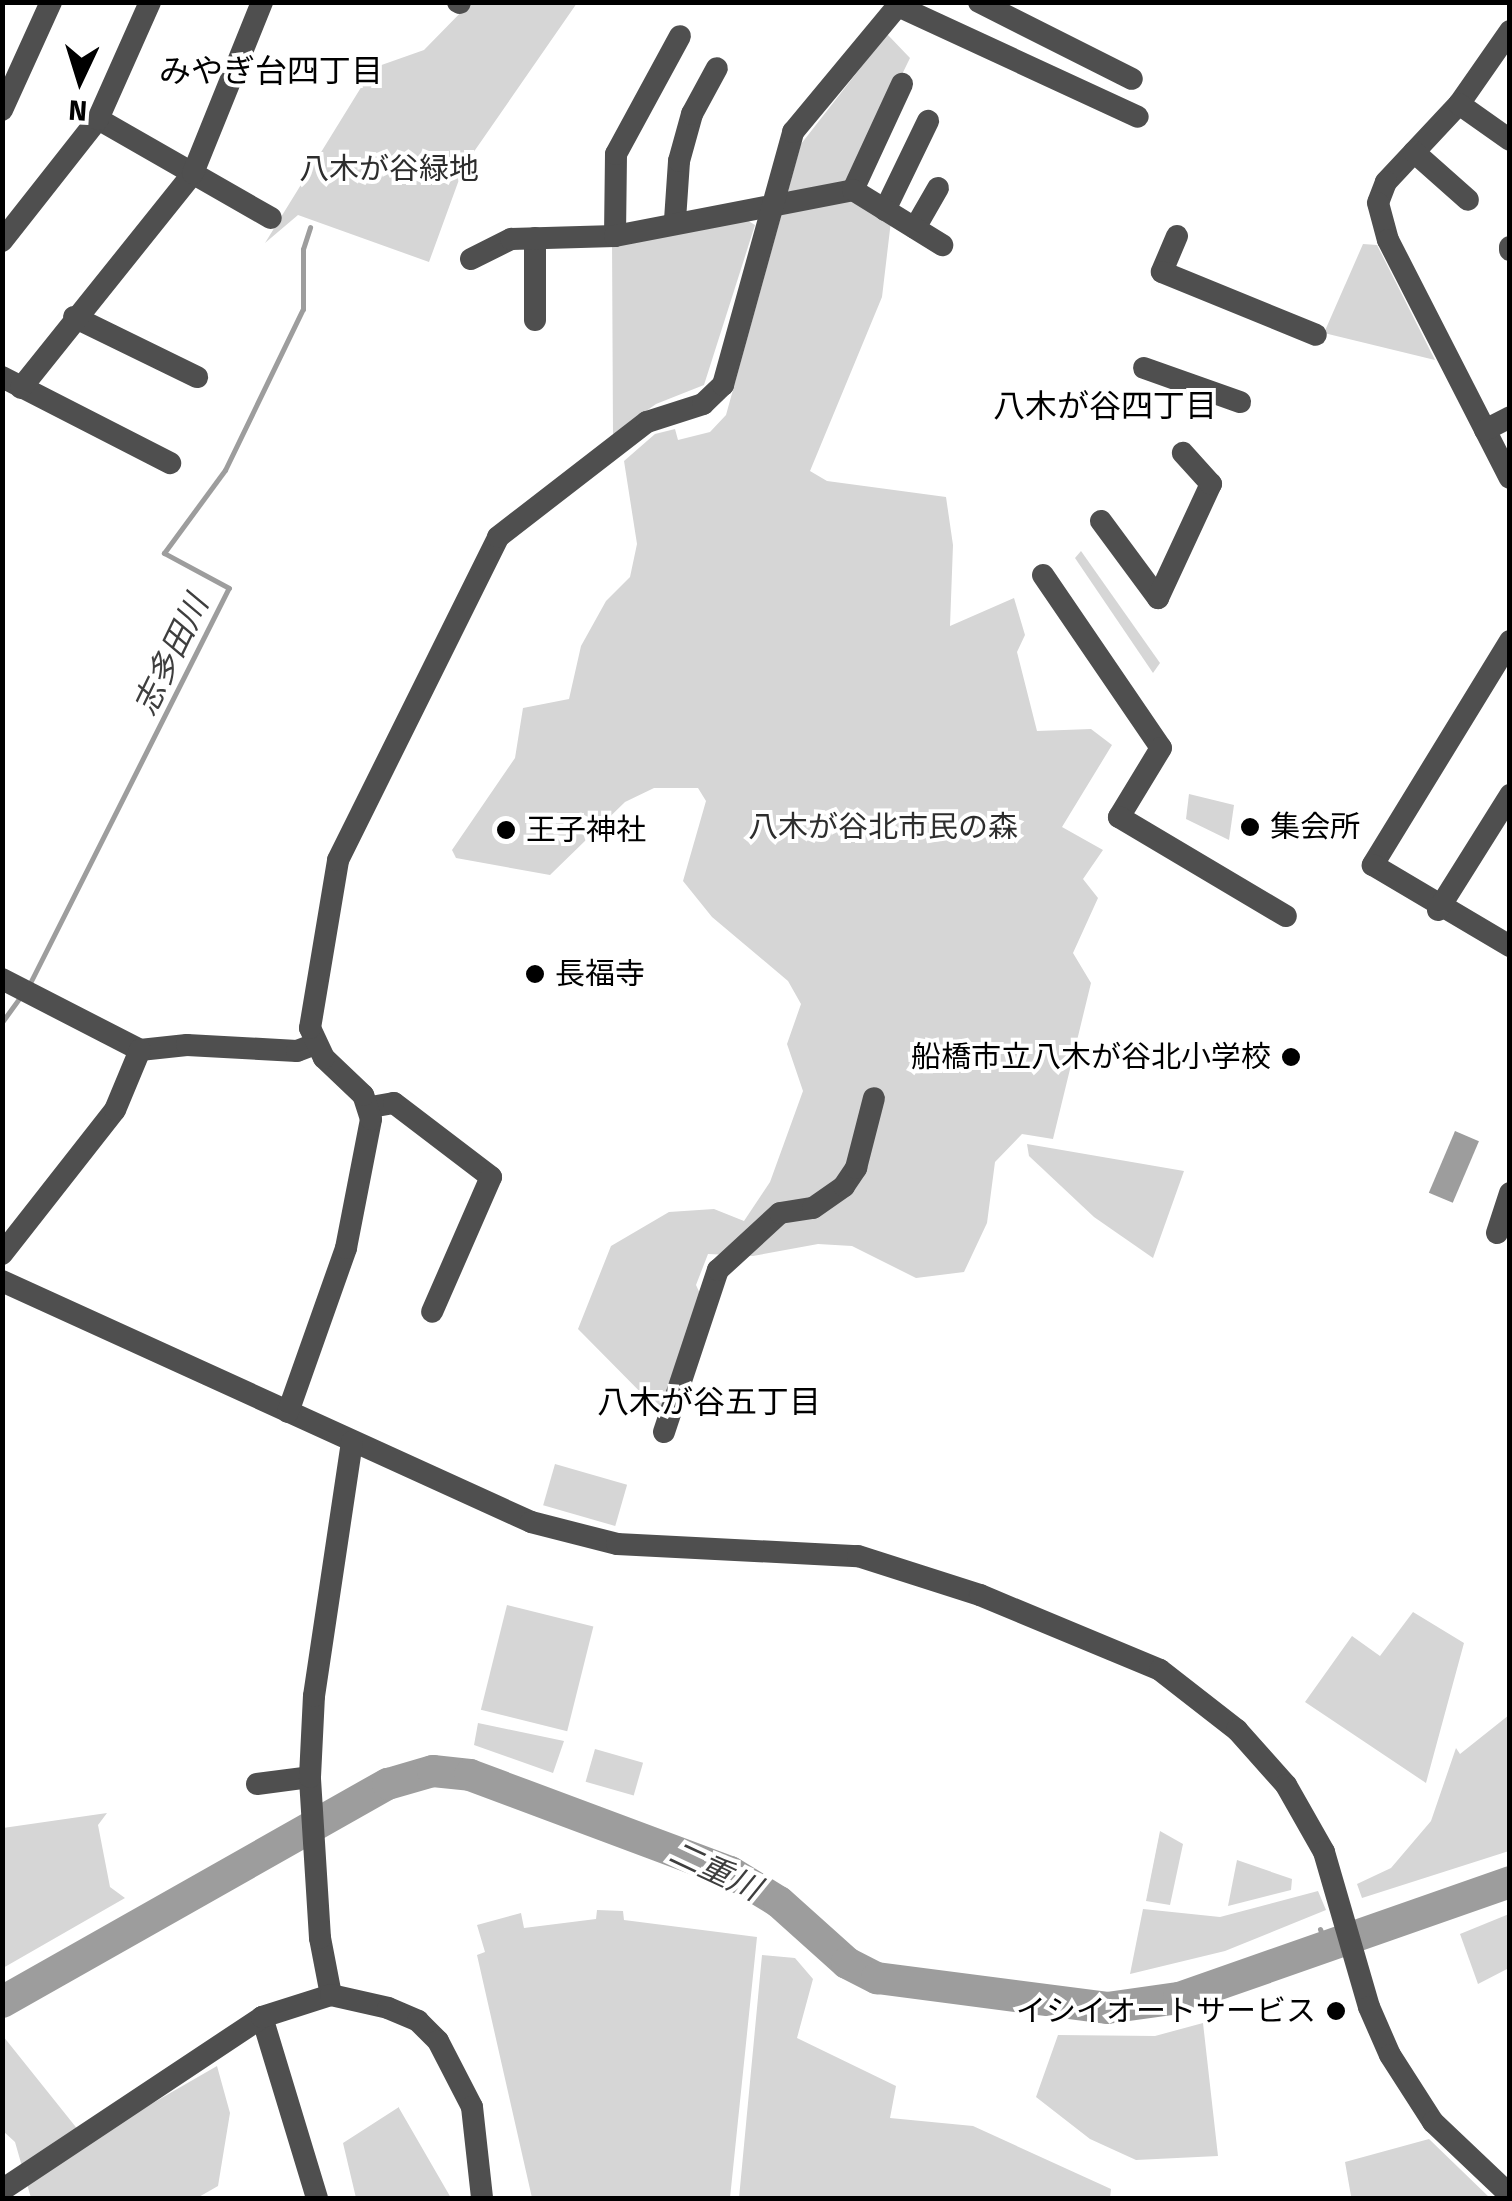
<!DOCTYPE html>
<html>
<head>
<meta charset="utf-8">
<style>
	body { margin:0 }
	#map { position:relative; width:1512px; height:2201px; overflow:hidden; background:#fff; font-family:"Fira Sans","Noto Sans JP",sans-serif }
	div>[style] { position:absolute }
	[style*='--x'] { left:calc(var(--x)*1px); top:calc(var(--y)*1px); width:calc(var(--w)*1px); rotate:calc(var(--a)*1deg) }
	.green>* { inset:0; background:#d6d6d6; transform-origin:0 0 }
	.water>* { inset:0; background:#9d9d9d; transform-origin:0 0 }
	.stream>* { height:5px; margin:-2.5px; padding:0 2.5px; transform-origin:2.5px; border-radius:2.5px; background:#9d9d9d }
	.river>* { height:32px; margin:-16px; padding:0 16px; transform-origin:16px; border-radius:16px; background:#9d9d9d }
	.minor>* { height:22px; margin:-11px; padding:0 11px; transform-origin:11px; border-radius:11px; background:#4f4f4f }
	.dots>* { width:28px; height:28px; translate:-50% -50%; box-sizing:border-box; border:5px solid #fff; border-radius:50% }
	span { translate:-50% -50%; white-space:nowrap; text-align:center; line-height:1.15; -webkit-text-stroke:8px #fff; paint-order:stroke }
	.park-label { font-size:30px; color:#2d2d2d }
	.poi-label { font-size:30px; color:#000 }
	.left { translate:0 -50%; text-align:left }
	.right { translate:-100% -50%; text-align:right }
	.neighbourhood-label { font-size:32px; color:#000 }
	.water-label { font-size:32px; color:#3e3e3e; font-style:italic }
	.frame { position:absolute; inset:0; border:5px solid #000; pointer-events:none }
	.north { position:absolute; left:30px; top:30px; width:100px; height:100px; -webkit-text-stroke:8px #fff; paint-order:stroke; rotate:184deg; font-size:28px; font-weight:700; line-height:40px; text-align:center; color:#000 }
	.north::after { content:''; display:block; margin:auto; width:35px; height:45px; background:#000; clip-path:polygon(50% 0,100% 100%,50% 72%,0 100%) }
</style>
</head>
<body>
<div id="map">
	<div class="green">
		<i style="clip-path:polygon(470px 3px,577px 3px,464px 166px,429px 262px,298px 215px,265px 243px,373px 68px,424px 50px)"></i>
		<i style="clip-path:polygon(887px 34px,910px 58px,850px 181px,891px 221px,882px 297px,810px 471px,827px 481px,946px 497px,953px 545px,950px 626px,1014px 598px,1025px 635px,1017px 652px,1037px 731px,1091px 729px,1112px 745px,1062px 827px,1103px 850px,1083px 879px,1098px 898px,1073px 953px,1091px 983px,1053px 1139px,1022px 1134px,995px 1162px,987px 1223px,964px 1272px,916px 1278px,852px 1246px,818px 1244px,753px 1256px,708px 1254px,696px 1285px,702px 1298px,663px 1415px,578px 1329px,611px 1246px,669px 1212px,714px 1209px,744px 1221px,770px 1182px,803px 1091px,787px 1044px,801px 1004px,788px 981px,712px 917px,683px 881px,706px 801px,698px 788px,654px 788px,625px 802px,550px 875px,456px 858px,452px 850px,515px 758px,523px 708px,569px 699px,581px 646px,606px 601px,630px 577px,637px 544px,624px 461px,655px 434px,675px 429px,678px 440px,710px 432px,726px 415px,801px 144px)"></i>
		<i style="clip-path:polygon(742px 217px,755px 225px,704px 385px,656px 404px,613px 435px,612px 240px)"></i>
		<i style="clip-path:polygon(1363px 244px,1377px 245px,1435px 360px,1324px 333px)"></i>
		<i style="clip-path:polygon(1081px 551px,1160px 663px,1153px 673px,1075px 558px)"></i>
		<i style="clip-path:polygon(1189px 794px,1234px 805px,1229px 840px,1186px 819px)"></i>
		<i style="clip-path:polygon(1027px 1144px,1184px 1171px,1153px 1258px,1094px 1217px,1029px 1156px)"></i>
		<i style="left:555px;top:1464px;width:75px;height:43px;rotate:16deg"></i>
		<i style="left:507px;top:1605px;width:89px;height:108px;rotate:14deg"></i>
		<i style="clip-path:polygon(1413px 1612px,1464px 1643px,1426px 1783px,1305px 1702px,1352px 1636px,1380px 1656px)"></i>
		<i style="clip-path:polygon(1509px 1715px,1509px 1851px,1362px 1898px,1357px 1884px,1391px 1868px,1431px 1821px,1456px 1748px,1460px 1754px)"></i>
		<i style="clip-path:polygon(478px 1723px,564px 1741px,553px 1773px,474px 1745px)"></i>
		<i style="left:595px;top:1749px;width:50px;height:34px;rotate:16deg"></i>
		<i style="clip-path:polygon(107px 1813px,98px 1825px,110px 1887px,125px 1898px,3px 1968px,3px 1828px)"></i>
		<i style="clip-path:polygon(1160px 1831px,1183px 1844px,1170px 1905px,1146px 1901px)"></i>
		<i style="clip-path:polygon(1237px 1860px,1292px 1879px,1291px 1890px,1228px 1906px)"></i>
		<i style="clip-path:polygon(1318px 1891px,1326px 1910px,1225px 1951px,1130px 1974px,1143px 1909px,1220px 1917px)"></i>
		<i style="clip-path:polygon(597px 1910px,623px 1911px,624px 1920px,757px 1937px,730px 2198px,532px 2198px,477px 1955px,485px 1952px,477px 1925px,521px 1913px,524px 1928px,596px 1919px)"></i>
		<i style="clip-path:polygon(1509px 1914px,1509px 1968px,1478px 1984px,1460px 1934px)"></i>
		<i style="clip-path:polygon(762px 1955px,795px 1958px,813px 1979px,797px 2038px,896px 2086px,890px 2118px,973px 2126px,1111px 2189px,1110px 2198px,739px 2198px)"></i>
		<i style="clip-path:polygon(1203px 2023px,1218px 2156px,1136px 2160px,1090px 2139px,1036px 2097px,1058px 2035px,1155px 2036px)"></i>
		<i style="clip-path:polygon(3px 2036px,87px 2141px,217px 2066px,230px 2113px,218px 2186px,197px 2198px,31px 2198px,15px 2142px,3px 2131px)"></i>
		<i style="clip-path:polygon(399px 2107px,399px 2108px,451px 2198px,356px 2198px,343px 2143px)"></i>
		<i style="clip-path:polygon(1429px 2139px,1490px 2198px,1341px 2198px,1351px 2196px,1345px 2162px)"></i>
	</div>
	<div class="water">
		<i style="left:1455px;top:1131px;width:26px;height:67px;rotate:23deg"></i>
	</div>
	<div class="stream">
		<i style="--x:30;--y:983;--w:442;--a:-63.3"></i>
		<i style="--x:229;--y:588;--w:74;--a:-151.7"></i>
		<i style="--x:164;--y:553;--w:103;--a:-53.7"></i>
		<i style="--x:225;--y:470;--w:179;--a:-64.2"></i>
		<i style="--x:303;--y:309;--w:60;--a:-90"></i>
		<i style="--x:303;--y:249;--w:23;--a:-72"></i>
		<i style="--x:2;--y:1022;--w:32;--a:-54"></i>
		<i style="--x:1320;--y:1929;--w:19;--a:69"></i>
	</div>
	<div class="river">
		<i style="--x:2;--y:2002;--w:443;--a:-29.5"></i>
		<i style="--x:388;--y:1784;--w:47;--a:-16.1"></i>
		<i style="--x:433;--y:1771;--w:37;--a:6"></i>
		<i style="--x:470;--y:1775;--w:278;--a:20.5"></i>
		<i style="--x:730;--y:1872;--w:57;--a:31.5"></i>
		<i style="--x:779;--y:1902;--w:91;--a:41.9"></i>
		<i style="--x:847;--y:1963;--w:34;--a:27"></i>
		<i style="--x:877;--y:1978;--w:232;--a:7.4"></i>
		<i style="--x:1107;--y:2008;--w:73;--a:-7.9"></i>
		<i style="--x:1179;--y:1998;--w:351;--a:-19.3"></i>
	</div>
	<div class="minor">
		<i style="--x:458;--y:2;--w:2;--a:27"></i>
		<i style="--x:979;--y:2;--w:171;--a:26.7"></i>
		<i style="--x:898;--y:6;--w:264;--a:24.8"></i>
		<i style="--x:1510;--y:31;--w:89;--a:124.9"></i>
		<i style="--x:1459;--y:104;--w:107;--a:133.1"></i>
		<i style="--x:1386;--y:182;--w:22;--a:111"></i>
		<i style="--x:1378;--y:203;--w:38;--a:75"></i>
		<i style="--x:1388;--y:240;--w:267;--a:62.9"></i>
		<i style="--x:1459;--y:104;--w:62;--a:35.2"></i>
		<i style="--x:2;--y:110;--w:119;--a:-65.6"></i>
		<i style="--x:98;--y:119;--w:199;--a:29.8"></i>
		<i style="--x:1414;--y:152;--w:72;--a:41.6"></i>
		<i style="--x:853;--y:190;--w:117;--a:-65.2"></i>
		<i style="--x:885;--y:210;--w:99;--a:-64.2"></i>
		<i style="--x:675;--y:220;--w:59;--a:-86.1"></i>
		<i style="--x:679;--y:161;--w:49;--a:-74.5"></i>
		<i style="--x:692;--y:114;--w:52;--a:-61.5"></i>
		<i style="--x:915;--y:228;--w:46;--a:-60.1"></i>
		<i style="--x:615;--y:236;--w:82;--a:-89.3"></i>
		<i style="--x:616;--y:154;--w:134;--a:-61.5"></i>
		<i style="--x:1177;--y:236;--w:39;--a:113"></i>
		<i style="--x:1162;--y:272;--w:166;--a:22.2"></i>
		<i style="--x:535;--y:238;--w:82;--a:90"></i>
		<i style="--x:2;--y:241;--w:155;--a:-51.8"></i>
		<i style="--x:98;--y:119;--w:128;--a:-66"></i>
		<i style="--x:1510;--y:247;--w:3;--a:90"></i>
		<i style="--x:471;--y:259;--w:45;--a:-26.6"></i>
		<i style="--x:511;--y:239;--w:104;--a:-1.7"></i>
		<i style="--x:615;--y:236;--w:242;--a:-10.9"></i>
		<i style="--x:853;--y:190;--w:105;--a:31.7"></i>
		<i style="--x:74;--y:317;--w:137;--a:26"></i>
		<i style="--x:1144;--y:368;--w:102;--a:19.5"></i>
		<i style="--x:2;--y:377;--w:189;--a:27.1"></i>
		<i style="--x:21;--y:388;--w:275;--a:-51.3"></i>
		<i style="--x:193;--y:173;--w:184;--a:-68"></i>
		<i style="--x:1485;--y:430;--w:28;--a:-27"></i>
		<i style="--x:1101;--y:521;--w:96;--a:53.5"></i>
		<i style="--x:1158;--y:598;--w:126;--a:-65.1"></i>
		<i style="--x:1211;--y:484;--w:42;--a:-132.1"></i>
		<i style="--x:1043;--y:575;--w:209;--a:55.7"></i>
		<i style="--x:1161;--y:748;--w:81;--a:121.3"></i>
		<i style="--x:1119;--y:817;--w:194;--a:30.7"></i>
		<i style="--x:1510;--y:641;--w:263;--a:121.5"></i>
		<i style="--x:1373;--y:865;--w:159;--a:30.6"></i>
		<i style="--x:1438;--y:910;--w:136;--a:-57.9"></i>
		<i style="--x:2;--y:979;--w:155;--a:27.2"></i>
		<i style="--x:140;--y:1050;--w:47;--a:-6.1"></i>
		<i style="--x:187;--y:1045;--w:110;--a:3.1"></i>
		<i style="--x:297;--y:1051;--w:19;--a:-21"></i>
		<i style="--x:371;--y:1107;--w:23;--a:-10"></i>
		<i style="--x:394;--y:1103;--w:122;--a:37.3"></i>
		<i style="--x:491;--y:1177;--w:147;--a:113.6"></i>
		<i style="--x:1497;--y:1233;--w:42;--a:-72"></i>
		<i style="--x:2;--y:1254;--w:183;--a:-51.9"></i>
		<i style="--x:115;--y:1110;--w:65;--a:-67.4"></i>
		<i style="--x:2;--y:1281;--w:581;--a:24.49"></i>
		<i style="--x:531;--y:1522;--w:89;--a:14.3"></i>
		<i style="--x:617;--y:1544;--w:241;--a:2.9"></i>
		<i style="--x:858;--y:1556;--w:128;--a:17.7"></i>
		<i style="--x:980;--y:1595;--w:195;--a:22.6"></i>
		<i style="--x:1160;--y:1670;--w:98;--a:37.9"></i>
		<i style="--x:1237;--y:1730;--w:74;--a:48.3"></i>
		<i style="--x:1286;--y:1785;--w:77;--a:60.4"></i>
		<i style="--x:1324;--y:1852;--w:161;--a:73.8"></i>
		<i style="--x:1369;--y:2007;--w:52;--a:66.4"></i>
		<i style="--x:1390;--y:2055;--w:80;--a:57.3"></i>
		<i style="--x:1433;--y:2122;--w:106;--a:43.5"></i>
		<i style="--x:288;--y:1412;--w:174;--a:-70.5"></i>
		<i style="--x:346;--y:1248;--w:131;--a:-79"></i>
		<i style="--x:371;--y:1119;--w:25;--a:-108"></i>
		<i style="--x:363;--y:1095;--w:54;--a:-136.5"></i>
		<i style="--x:324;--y:1058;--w:33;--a:-115"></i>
		<i style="--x:310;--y:1028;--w:170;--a:-80.5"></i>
		<i style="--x:338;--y:860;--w:360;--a:-63.6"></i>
		<i style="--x:498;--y:537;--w:188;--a:-37.7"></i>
		<i style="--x:647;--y:422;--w:59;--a:-17.8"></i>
		<i style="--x:703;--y:404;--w:28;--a:-44"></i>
		<i style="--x:723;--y:385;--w:263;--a:-74.5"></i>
		<i style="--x:793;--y:132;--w:169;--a:-50.3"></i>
		<i style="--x:664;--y:1432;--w:171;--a:-71.6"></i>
		<i style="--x:718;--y:1270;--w:84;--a:-42.6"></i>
		<i style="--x:780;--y:1213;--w:33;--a:-9"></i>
		<i style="--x:813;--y:1208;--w:38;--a:-35"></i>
		<i style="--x:844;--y:1186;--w:22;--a:-56"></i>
		<i style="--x:856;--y:1168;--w:72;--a:-75.6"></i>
		<i style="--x:257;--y:1784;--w:53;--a:-7.5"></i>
		<i style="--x:331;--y:1995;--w:58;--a:-100.9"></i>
		<i style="--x:320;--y:1938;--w:161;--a:-93.6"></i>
		<i style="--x:310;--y:1777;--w:81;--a:-87.2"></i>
		<i style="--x:314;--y:1696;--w:257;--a:-81.5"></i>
		<i style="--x:262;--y:2017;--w:189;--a:73.1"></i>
		<i style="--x:2;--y:2190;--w:312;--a:-33.6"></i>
		<i style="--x:262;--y:2017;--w:72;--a:-17.7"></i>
		<i style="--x:331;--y:1995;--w:58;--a:12.8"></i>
		<i style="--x:388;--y:2008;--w:33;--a:23"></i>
		<i style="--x:418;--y:2021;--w:28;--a:45"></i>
		<i style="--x:438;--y:2041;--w:74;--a:62.7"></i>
		<i style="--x:472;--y:2107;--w:92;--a:83.7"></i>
	</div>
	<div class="dots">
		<i style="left:1250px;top:827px;background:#000"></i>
		<i style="left:506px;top:830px;background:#000"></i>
		<i style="left:535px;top:974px;background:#000"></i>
		<i style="left:1291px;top:1057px;background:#000"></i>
		<i style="left:1336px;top:2011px;background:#000"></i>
	</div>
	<div class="park-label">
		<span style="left:389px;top:169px">八木が谷緑地</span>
		<span style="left:883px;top:827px">八木が谷北市民の森</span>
	</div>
	<div class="poi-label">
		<span class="left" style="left:1270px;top:827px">集会所</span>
		<span class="left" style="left:526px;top:830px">王子神社</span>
		<span class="left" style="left:555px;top:974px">長福寺</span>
		<span class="right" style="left:1271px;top:1057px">船橋市立八木が谷北小学校</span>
		<span class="right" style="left:1316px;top:2011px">イシイオートサービス</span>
	</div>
	<div class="neighbourhood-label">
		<span style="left:271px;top:71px">みやぎ台四丁目</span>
		<span style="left:1105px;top:406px">八木が谷四丁目</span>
		<span style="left:709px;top:1402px">八木が谷五丁目</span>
	</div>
	<div class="water-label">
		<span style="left:171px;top:655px;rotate:-64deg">志多田川</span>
		<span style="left:715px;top:1871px;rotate:25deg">二重川</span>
	</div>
	<div class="frame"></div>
	<div class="north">N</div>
</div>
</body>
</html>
